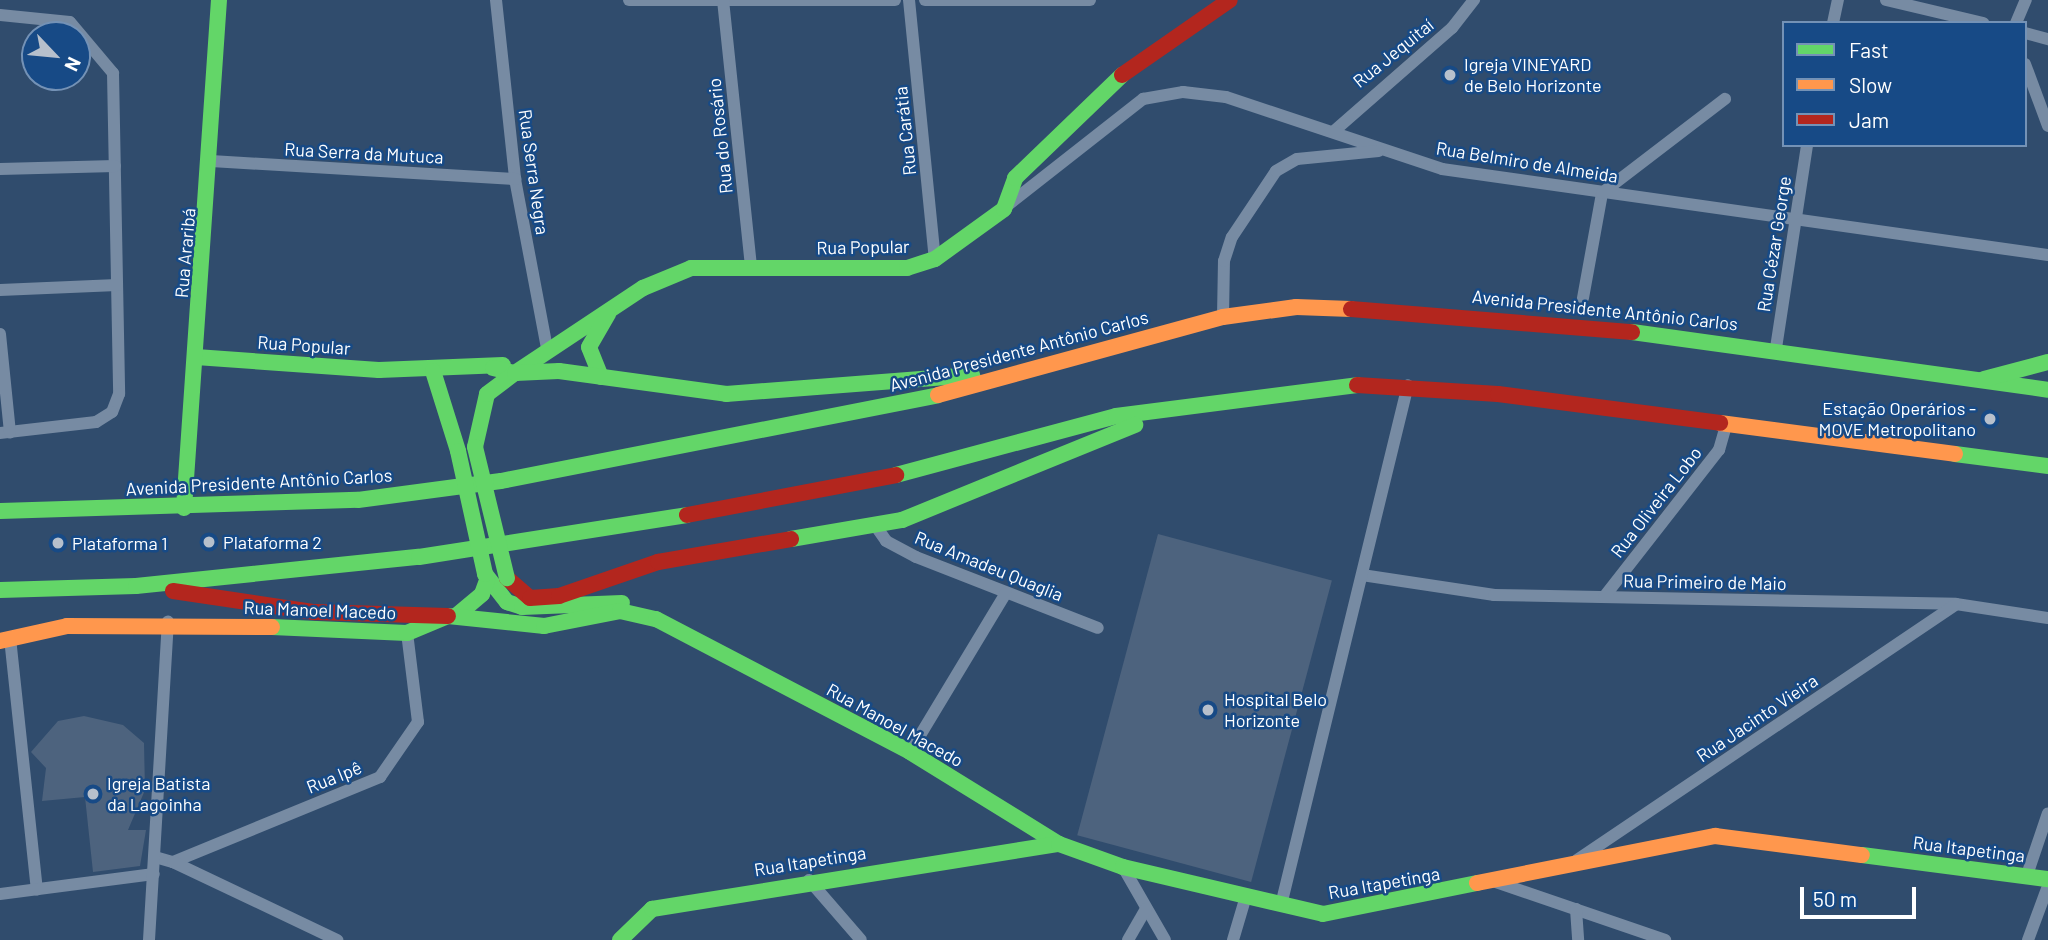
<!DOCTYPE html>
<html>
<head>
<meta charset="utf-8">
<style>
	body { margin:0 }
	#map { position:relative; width:2048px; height:940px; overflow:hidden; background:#304c6d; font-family:Barlow,sans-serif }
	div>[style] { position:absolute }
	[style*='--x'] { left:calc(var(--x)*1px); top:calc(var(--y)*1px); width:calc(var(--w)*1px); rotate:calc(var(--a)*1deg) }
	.building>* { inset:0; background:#4d637e; transform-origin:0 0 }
	.street>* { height:12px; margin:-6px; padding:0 6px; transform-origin:6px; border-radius:6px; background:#778ba3 }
	.fast>* { height:16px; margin:-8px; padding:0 8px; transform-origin:8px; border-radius:8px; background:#63d668 }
	.slow>* { height:16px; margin:-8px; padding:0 8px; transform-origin:8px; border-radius:8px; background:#ff974d }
	.jam>* { height:16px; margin:-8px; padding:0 8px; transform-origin:8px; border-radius:8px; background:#b3261e }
	.fast-bridge>* { height:16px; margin:-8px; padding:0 8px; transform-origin:8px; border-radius:8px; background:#63d668 }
	.dots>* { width:19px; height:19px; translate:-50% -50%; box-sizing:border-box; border:4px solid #174a86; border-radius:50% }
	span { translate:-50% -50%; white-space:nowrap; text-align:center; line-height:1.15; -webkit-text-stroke:5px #174a86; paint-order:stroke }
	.street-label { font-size:18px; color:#fff }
	.poi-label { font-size:18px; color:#fff }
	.left { translate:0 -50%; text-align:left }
	.right { translate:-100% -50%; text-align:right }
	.legend { position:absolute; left:1782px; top:21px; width:245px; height:126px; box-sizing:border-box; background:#174a86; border:2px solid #7492b6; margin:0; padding:9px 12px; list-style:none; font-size:21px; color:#fff }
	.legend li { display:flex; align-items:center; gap:14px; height:35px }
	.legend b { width:35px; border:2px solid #7492b6 }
	.north { position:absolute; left:21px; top:21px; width:70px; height:70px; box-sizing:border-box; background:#174a86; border:2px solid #7492b6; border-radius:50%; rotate:116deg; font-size:19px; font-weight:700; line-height:28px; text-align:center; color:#fff }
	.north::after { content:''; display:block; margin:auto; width:24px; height:32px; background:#b7c0cc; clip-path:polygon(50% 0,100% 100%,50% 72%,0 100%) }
	.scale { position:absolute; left:1800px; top:887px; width:116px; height:32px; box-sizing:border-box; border:4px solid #fff; border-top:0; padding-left:9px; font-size:21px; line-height:24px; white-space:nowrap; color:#fff; -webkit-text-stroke:5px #174a86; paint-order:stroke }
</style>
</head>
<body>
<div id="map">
	<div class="building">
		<i style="left:1158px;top:534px;width:180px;height:312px;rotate:15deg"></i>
		<i style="clip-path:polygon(84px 716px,123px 725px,144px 743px,145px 790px,128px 830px,146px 830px,140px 866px,93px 872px,85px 797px,42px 801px,46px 768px,31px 752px,58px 721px)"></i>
	</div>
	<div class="street">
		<i style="--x:496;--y:0;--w:180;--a:83.9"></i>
		<i style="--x:515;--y:179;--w:172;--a:79.3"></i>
		<i style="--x:629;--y:0;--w:266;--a:0"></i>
		<i style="--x:723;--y:0;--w:269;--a:84"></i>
		<i style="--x:909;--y:0;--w:260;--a:84.3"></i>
		<i style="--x:925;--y:0;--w:165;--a:0"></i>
		<i style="--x:1886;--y:0;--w:100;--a:13.3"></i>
		<i style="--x:0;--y:15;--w:70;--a:5.7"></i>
		<i style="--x:70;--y:22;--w:67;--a:49.9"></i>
		<i style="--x:113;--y:73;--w:321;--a:88.9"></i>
		<i style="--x:119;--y:394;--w:19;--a:111"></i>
		<i style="--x:112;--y:412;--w:19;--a:148"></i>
		<i style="--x:96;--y:422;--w:97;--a:173.5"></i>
		<i style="--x:1833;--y:23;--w:24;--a:-78"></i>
		<i style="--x:2016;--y:23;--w:25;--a:-67"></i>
		<i style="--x:2025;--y:33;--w:24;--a:15"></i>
		<i style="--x:2025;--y:64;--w:66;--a:69.6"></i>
		<i style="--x:1333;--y:132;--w:158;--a:-41.2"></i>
		<i style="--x:1452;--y:28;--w:36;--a:-52"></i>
		<i style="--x:211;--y:161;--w:305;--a:3.4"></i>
		<i style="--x:0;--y:169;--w:115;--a:-1.5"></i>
		<i style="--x:1004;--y:208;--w:177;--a:-38.1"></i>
		<i style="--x:1143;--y:99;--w:41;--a:-9.9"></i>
		<i style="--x:1183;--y:92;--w:43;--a:6.6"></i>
		<i style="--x:1226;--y:97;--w:228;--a:18.4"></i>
		<i style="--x:1442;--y:169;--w:612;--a:8.08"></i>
		<i style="--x:0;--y:290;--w:117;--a:-2.4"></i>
		<i style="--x:1583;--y:298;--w:107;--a:-79.7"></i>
		<i style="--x:1602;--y:193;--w:155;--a:-37.4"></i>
		<i style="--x:1223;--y:317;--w:56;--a:-89"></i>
		<i style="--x:1224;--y:261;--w:25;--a:-72"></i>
		<i style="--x:1232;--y:237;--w:79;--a:-56.3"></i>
		<i style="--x:1276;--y:171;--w:24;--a:-30"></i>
		<i style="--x:1297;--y:159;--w:82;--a:-5.6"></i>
		<i style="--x:0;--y:334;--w:99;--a:84.2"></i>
		<i style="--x:1776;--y:348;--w:205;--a:-81.3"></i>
		<i style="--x:875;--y:525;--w:19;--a:55"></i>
		<i style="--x:886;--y:541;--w:34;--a:28"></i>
		<i style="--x:916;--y:557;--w:195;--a:21.3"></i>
		<i style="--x:1362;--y:575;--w:134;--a:8.6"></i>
		<i style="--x:1494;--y:595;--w:462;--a:1.1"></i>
		<i style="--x:1956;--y:604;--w:93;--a:8.7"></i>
		<i style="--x:1604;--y:597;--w:187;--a:-52"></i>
		<i style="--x:1719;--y:450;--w:29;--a:-74"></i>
		<i style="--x:10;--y:638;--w:253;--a:83.9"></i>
		<i style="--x:910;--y:752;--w:186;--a:-58.9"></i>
		<i style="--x:155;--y:857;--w:19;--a:16"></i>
		<i style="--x:173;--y:862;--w:224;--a:-22.3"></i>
		<i style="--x:380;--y:777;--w:67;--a:-55.4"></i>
		<i style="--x:418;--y:722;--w:90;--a:-97"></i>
		<i style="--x:1577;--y:860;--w:457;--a:-34"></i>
		<i style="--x:173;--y:862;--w:182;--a:25.4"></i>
		<i style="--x:1123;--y:867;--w:84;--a:60.1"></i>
		<i style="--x:2027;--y:875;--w:65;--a:-71.3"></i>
		<i style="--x:809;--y:880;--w:79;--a:49.1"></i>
		<i style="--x:1493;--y:881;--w:182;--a:18.9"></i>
		<i style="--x:0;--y:894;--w:155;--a:-7.4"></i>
		<i style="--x:1281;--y:905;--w:535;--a:-76.28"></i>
		<i style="--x:1576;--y:909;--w:31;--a:86"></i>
		<i style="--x:149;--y:940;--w:319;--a:-86.6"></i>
		<i style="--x:1128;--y:940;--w:36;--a:-60"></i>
		<i style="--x:1233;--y:940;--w:46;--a:-73.5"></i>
		<i style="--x:2028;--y:940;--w:58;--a:-69.7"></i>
	</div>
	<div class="fast">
		<i style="--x:1632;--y:332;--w:420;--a:7.9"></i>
		<i style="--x:196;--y:357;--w:183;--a:4.1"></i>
		<i style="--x:379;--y:370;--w:124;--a:-2.3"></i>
		<i style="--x:493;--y:368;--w:23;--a:13"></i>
		<i style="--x:515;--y:373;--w:154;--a:-33.6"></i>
		<i style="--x:643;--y:288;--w:52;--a:-22.6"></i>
		<i style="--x:691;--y:268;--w:216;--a:0"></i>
		<i style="--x:907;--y:268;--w:29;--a:-18"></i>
		<i style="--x:935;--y:259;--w:85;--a:-35.9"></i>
		<i style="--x:1004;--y:209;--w:33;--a:-70"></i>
		<i style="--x:1015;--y:178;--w:149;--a:-43.9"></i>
		<i style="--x:433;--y:371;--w:84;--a:72.6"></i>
		<i style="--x:601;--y:377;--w:32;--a:-112"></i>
		<i style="--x:589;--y:347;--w:39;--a:-60"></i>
		<i style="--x:1984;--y:379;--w:66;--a:-14.9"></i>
		<i style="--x:475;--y:447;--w:54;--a:-77.2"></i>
		<i style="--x:487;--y:394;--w:35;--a:-37"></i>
		<i style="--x:515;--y:373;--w:44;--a:-2.6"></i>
		<i style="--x:559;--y:371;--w:169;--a:7.8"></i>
		<i style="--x:726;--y:394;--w:247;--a:-4.4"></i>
		<i style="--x:1955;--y:454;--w:94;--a:7.4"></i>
		<i style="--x:896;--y:475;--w:228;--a:-15"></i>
		<i style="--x:1116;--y:416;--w:243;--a:-7.3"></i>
		<i style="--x:184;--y:508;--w:509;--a:-86.06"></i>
		<i style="--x:0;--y:511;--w:358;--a:-1.8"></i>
		<i style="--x:358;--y:500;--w:144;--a:-7.6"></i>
		<i style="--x:501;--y:481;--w:445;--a:-11.1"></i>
		<i style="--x:791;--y:539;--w:113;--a:-9.7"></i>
		<i style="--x:902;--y:520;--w:252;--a:-22.2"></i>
		<i style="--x:485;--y:574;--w:36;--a:52"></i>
		<i style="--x:507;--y:602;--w:16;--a:18"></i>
		<i style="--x:522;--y:607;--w:100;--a:-2.3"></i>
		<i style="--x:0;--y:590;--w:136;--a:-1.7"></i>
		<i style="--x:136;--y:586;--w:284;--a:-5.9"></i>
		<i style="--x:419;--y:557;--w:271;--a:-8.9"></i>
		<i style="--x:456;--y:616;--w:34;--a:-40"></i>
		<i style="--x:482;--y:594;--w:15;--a:-70"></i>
		<i style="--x:272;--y:627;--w:135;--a:2.5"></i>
		<i style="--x:407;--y:633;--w:44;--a:-22.5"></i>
		<i style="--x:448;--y:616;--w:97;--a:5.9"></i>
		<i style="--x:544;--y:626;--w:77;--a:-11.2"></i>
		<i style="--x:620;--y:611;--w:37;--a:13"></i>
		<i style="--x:656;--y:619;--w:287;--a:27.6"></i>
		<i style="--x:910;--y:752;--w:175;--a:31.7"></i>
		<i style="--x:1862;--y:855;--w:188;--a:7.4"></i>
		<i style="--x:620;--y:940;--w:45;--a:-44.1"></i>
		<i style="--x:652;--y:909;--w:412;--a:-9.1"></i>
		<i style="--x:1059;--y:844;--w:68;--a:19.8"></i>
		<i style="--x:1123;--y:867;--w:205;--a:13.2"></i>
		<i style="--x:1323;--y:914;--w:157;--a:-11.4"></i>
	</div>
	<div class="slow">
		<i style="--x:938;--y:395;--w:295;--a:-15.3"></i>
		<i style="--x:1223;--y:317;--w:74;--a:-7.8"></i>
		<i style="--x:1296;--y:307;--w:55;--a:2.1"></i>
		<i style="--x:1720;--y:423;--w:237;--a:7.5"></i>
		<i style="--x:0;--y:641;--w:69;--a:-12.6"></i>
		<i style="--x:67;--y:626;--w:205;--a:0.3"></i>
		<i style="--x:1477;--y:883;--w:243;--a:-11.2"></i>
		<i style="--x:1715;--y:836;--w:148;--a:7.4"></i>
	</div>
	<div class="jam">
		<i style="--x:1122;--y:75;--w:131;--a:-34.8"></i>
		<i style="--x:1351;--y:309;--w:282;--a:4.7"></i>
		<i style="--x:1357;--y:385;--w:141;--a:3.7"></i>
		<i style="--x:1498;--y:394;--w:224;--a:7.4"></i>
		<i style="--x:687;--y:515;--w:213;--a:-10.8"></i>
		<i style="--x:507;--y:578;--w:30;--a:41"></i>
		<i style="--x:530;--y:598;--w:29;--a:-4"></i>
		<i style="--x:559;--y:596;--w:105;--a:-19"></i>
		<i style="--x:658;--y:562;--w:135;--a:-9.8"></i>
		<i style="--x:173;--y:591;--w:143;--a:8.5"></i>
		<i style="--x:314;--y:612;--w:134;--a:1.7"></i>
	</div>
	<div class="fast-bridge">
		<i style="--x:475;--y:447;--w:135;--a:76.3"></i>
		<i style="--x:458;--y:451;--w:126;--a:77.6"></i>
	</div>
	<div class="dots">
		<i style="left:1450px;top:75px;background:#b7c0cc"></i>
		<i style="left:1990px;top:419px;background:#b7c0cc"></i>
		<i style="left:209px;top:542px;background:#b7c0cc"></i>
		<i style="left:58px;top:543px;background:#b7c0cc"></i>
		<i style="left:1208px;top:710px;background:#b7c0cc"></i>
		<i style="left:93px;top:794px;background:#b7c0cc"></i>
	</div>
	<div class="street-label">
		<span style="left:1393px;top:53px;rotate:-39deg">Rua Jequitaí</span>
		<span style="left:905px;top:131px;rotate:-96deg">Rua Carátia</span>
		<span style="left:720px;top:136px;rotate:-96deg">Rua do Rosário</span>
		<span style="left:364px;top:153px;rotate:3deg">Rua Serra da Mutuca</span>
		<span style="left:1527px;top:162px;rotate:9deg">Rua Belmiro de Almeida</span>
		<span style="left:534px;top:172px;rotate:82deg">Rua Serra Negra</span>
		<span style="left:1774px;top:244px;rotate:-81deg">Rua Cézar George</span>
		<span style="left:863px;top:247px;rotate:-1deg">Rua Popular</span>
		<span style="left:185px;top:253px;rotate:-85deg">Rua Araribá</span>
		<span style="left:1605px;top:310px;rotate:6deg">Avenida Presidente Antônio Carlos</span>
		<span style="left:304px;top:345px;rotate:4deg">Rua Popular</span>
		<span style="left:1019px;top:351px;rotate:-15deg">Avenida Presidente Antônio Carlos</span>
		<span style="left:259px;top:482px;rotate:-3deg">Avenida Presidente Antônio Carlos</span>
		<span style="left:1656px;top:502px;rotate:-52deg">Rua Oliveira Lobo</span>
		<span style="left:989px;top:566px;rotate:22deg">Rua Amadeu Quaglia</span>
		<span style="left:1705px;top:582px;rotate:1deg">Rua Primeiro de Maio</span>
		<span style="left:320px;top:610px;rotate:2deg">Rua Manoel Macedo</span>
		<span style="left:1757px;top:718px;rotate:-34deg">Rua Jacinto Vieira</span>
		<span style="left:895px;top:725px;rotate:29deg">Rua Manoel Macedo</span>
		<span style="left:334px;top:777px;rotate:-22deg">Rua Ipê</span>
		<span style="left:1969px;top:849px;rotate:7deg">Rua Itapetinga</span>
		<span style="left:810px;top:861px;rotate:-9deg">Rua Itapetinga</span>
		<span style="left:1384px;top:883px;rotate:-10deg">Rua Itapetinga</span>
	</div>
	<div class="poi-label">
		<span class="left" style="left:1464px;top:75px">Igreja VINEYARD<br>de Belo Horizonte</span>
		<span class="right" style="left:1976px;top:419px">Estação Operários -<br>MOVE Metropolitano</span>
		<span class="left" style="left:223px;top:542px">Plataforma 2</span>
		<span class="left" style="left:72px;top:543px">Plataforma 1</span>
		<span class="left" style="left:1224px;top:710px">Hospital Belo<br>Horizonte</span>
		<span class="left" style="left:107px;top:794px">Igreja Batista<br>da Lagoinha</span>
	</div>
	<ul class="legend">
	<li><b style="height:9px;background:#63d668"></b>Fast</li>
	<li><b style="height:9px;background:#ff974d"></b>Slow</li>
	<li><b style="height:9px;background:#b3261e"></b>Jam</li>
	</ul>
	<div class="north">N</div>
	<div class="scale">50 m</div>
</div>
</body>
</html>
